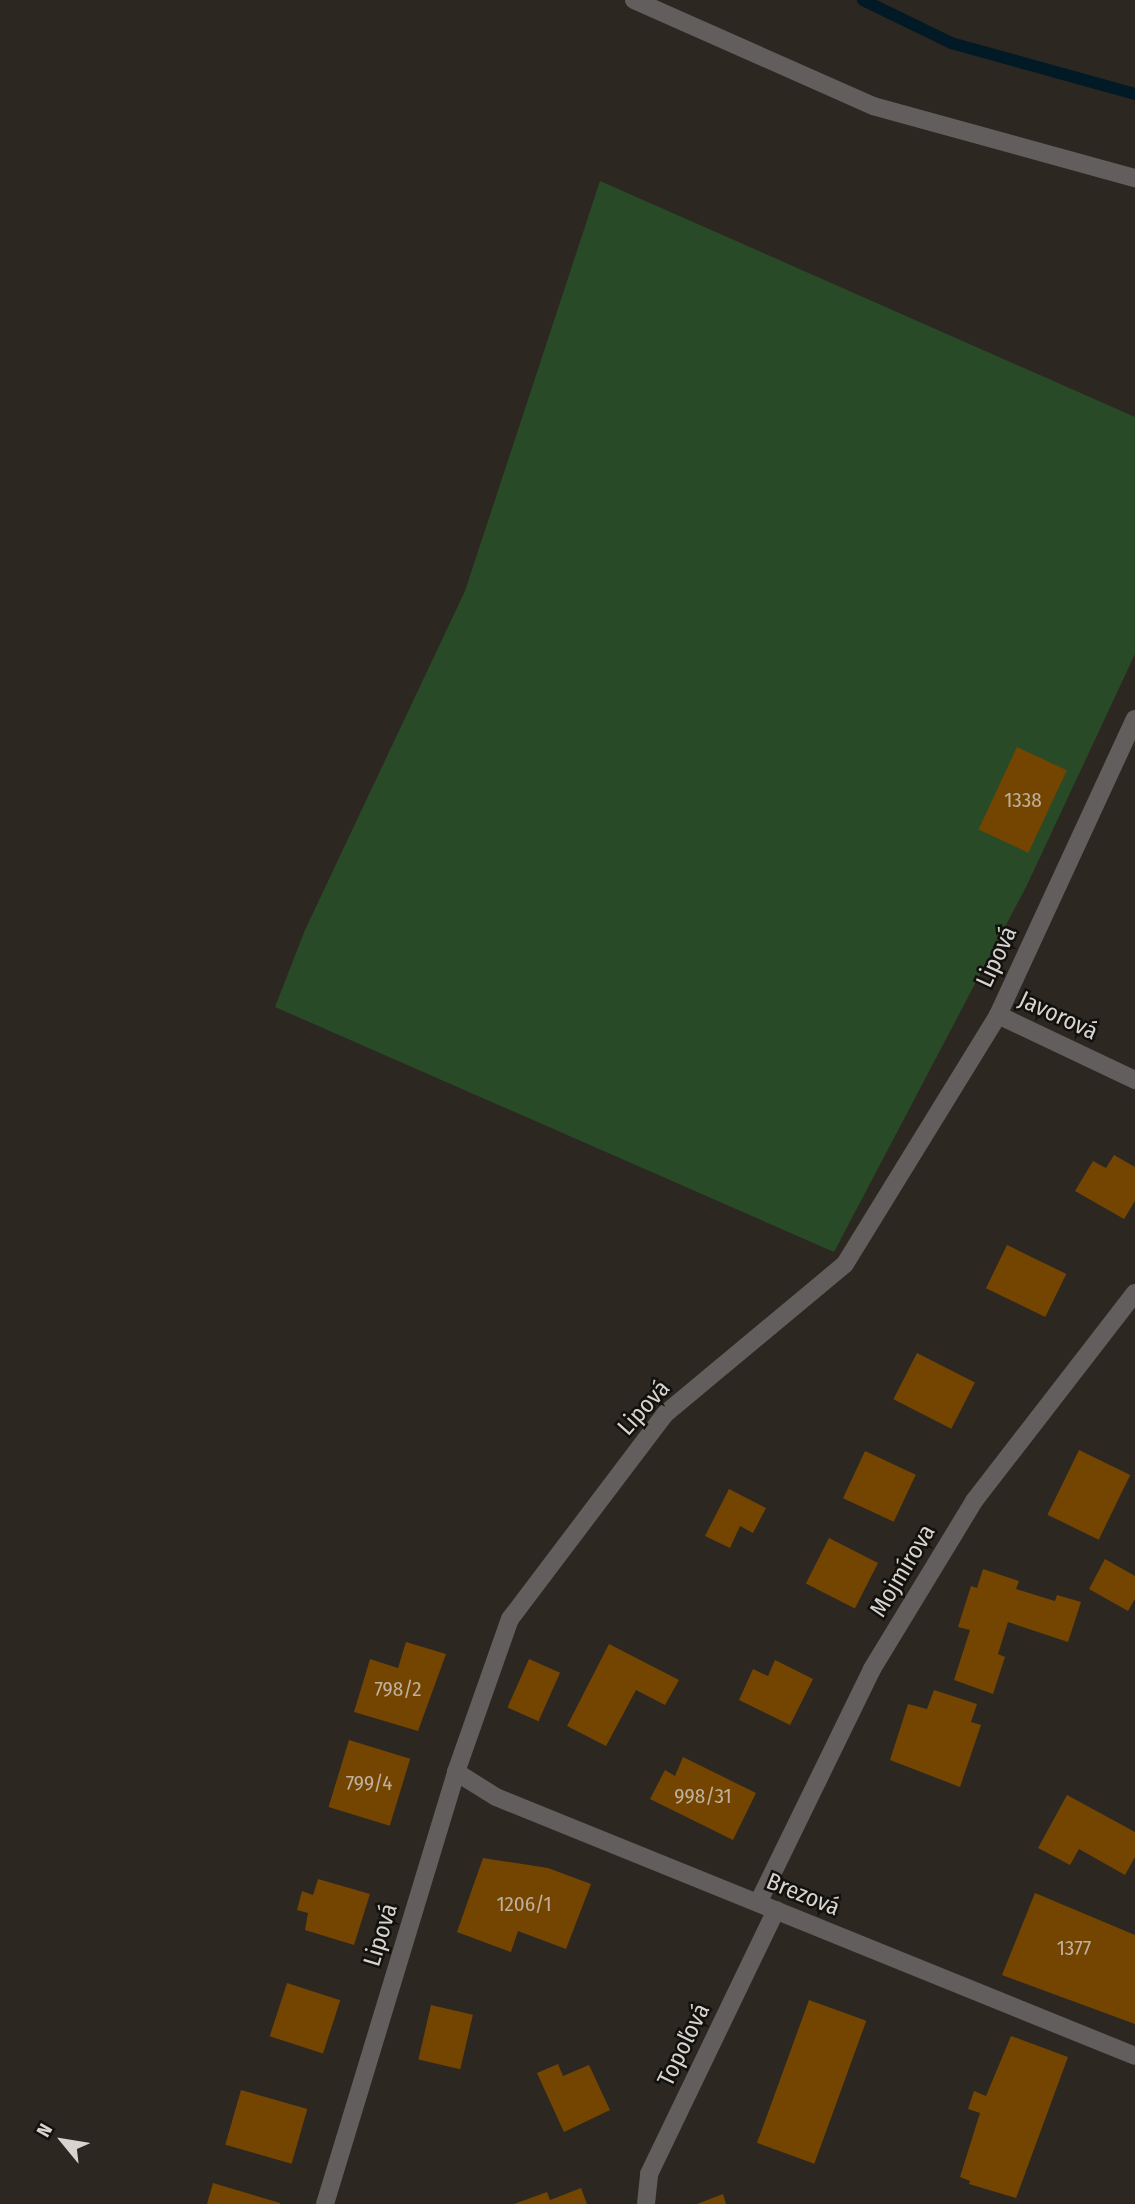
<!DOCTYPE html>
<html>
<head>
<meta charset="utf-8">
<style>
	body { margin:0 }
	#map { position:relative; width:1135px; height:2204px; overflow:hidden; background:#2d2722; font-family:"Fira Sans Condensed",sans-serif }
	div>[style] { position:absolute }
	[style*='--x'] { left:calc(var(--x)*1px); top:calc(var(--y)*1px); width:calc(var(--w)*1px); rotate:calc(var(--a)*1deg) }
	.green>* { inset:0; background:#294a27 }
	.stream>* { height:12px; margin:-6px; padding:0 6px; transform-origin:6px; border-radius:6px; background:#021a26 }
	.building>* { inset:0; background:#734500; transform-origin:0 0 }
	.minor>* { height:18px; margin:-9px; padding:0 9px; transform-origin:9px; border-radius:9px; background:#625e5d }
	span { translate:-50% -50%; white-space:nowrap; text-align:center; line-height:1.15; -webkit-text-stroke:5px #13110e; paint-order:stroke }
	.number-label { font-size:21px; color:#beb09c }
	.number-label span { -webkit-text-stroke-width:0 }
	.street-label { font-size:24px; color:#d7d4d0 }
	.north { position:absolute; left:28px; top:2106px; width:70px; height:70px; -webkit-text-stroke:5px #13110e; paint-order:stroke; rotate:300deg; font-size:19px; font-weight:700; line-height:28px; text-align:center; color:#d7d4d0 }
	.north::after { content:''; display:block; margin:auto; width:24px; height:32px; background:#d7d4d0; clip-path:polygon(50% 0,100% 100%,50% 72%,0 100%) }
</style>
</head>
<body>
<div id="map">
	<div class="green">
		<i style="clip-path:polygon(600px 181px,1135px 417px,1135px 654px,1027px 885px,834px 1252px,275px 1007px,305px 930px,465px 591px)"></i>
	</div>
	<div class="stream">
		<i style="--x:863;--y:0;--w:98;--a:26"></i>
		<i style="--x:951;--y:43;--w:191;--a:15.5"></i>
	</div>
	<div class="building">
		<i style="left:1017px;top:747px;width:55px;height:91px;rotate:25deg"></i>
		<i style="clip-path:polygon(1114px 1155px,1135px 1167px,1135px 1201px,1124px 1219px,1075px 1191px,1093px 1161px,1106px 1168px)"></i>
		<i style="left:1007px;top:1245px;width:66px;height:48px;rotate:26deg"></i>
		<i style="left:917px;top:1353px;width:65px;height:52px;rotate:27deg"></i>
		<i style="left:1079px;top:1450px;width:57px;height:72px;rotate:26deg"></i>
		<i style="left:865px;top:1451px;width:56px;height:52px;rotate:25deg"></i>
		<i style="clip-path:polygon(729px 1489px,766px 1508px,753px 1533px,740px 1526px,730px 1548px,705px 1536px)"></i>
		<i style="left:829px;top:1538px;width:55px;height:51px;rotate:27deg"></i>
		<i style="clip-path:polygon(1105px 1559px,1135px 1576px,1135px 1599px,1128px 1611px,1089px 1589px)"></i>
		<i style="clip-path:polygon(983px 1569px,1019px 1581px,1016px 1589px,1055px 1601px,1057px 1595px,1081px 1602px,1068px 1642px,1008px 1622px,998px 1654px,1005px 1657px,993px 1694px,954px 1680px,970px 1630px,958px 1627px,971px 1586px,977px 1588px)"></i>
		<i style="clip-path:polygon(406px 1642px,446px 1654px,418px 1731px,354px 1712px,370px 1659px,398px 1668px)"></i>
		<i style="clip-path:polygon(609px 1644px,679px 1680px,665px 1705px,636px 1690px,606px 1746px,567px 1726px)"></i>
		<i style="left:529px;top:1659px;width:34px;height:53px;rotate:24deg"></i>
		<i style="clip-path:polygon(775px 1660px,813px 1679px,790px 1725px,739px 1700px,753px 1669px,768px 1676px)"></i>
		<i style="clip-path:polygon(934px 1690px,977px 1704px,971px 1722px,981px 1725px,960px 1787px,890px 1760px,908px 1704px,927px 1709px)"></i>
		<i style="left:349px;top:1740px;width:64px;height:70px;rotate:17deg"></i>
		<i style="clip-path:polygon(683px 1757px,756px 1793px,733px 1840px,650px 1799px,665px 1770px,675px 1776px)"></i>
		<i style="clip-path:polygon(1067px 1795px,1135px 1832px,1135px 1857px,1125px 1875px,1079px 1849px,1070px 1865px,1038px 1848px)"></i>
		<i style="clip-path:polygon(483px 1858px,548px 1868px,591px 1884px,566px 1949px,518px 1931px,511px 1952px,457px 1932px)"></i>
		<i style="clip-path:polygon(318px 1879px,370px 1894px,354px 1945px,305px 1930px,308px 1913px,297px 1910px,302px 1891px,313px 1895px)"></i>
		<i style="clip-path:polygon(1035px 1893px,1135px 1935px,1135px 2024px,1002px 1975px)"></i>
		<i style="left:287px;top:1983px;width:56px;height:56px;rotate:18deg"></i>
		<i style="left:809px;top:2000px;width:61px;height:152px;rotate:20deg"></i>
		<i style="left:431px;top:2005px;width:43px;height:56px;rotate:13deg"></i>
		<i style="clip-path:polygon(1011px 2036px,1068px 2057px,1016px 2198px,969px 2184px,970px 2181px,960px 2177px,980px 2113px,968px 2109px,974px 2091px,986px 2096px)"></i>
		<i style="clip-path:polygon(558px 2064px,563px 2076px,589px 2065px,610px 2110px,564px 2132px,537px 2073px)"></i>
		<i style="left:241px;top:2090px;width:69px;height:57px;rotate:16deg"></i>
		<i style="clip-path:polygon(213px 2183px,280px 2203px,280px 2204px,207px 2204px)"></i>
		<i style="clip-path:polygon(581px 2188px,587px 2204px,514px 2204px,547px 2192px,550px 2200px)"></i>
		<i style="clip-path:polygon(723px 2194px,726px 2204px,697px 2204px)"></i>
	</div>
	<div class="minor">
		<i style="--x:634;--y:0;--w:261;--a:23.9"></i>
		<i style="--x:873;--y:106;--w:272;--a:15.4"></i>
		<i style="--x:998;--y:1015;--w:152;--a:25.4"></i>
		<i style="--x:456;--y:1772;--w:47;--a:32"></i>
		<i style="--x:496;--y:1797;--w:689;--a:22.06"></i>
		<i style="--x:758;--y:1903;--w:260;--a:-64"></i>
		<i style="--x:872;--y:1669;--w:197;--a:-58.7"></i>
		<i style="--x:974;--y:1501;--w:263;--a:-52.3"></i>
		<i style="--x:325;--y:2204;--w:451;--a:-73.1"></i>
		<i style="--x:456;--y:1772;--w:162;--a:-70.6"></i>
		<i style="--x:510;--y:1619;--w:257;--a:-52.9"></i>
		<i style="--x:665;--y:1414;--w:234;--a:-39.8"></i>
		<i style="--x:845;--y:1264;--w:292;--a:-58.4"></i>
		<i style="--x:998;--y:1015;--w:326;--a:-65.2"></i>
		<i style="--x:646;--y:2204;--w:30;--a:-84"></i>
		<i style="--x:649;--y:2174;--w:293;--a:-64.3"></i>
	</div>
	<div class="number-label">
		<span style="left:1023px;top:800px">1338</span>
		<span style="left:398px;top:1689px">798/2</span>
		<span style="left:369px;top:1783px">799/4</span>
		<span style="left:703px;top:1796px">998/31</span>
		<span style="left:524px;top:1904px">1206/1</span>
		<span style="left:1074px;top:1948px">1377</span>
	</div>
	<div class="street-label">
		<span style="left:997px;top:957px;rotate:-65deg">Lipová</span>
		<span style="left:1058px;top:1016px;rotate:25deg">Javorová</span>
		<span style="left:644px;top:1408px;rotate:-48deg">Lipová</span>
		<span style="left:903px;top:1571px;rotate:-59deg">Mojmírova</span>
		<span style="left:803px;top:1895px;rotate:22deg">Brezová</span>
		<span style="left:381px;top:1935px;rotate:-73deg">Lipová</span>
		<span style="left:684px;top:2045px;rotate:-64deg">Topoľová</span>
	</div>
	<div class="north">N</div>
</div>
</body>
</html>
